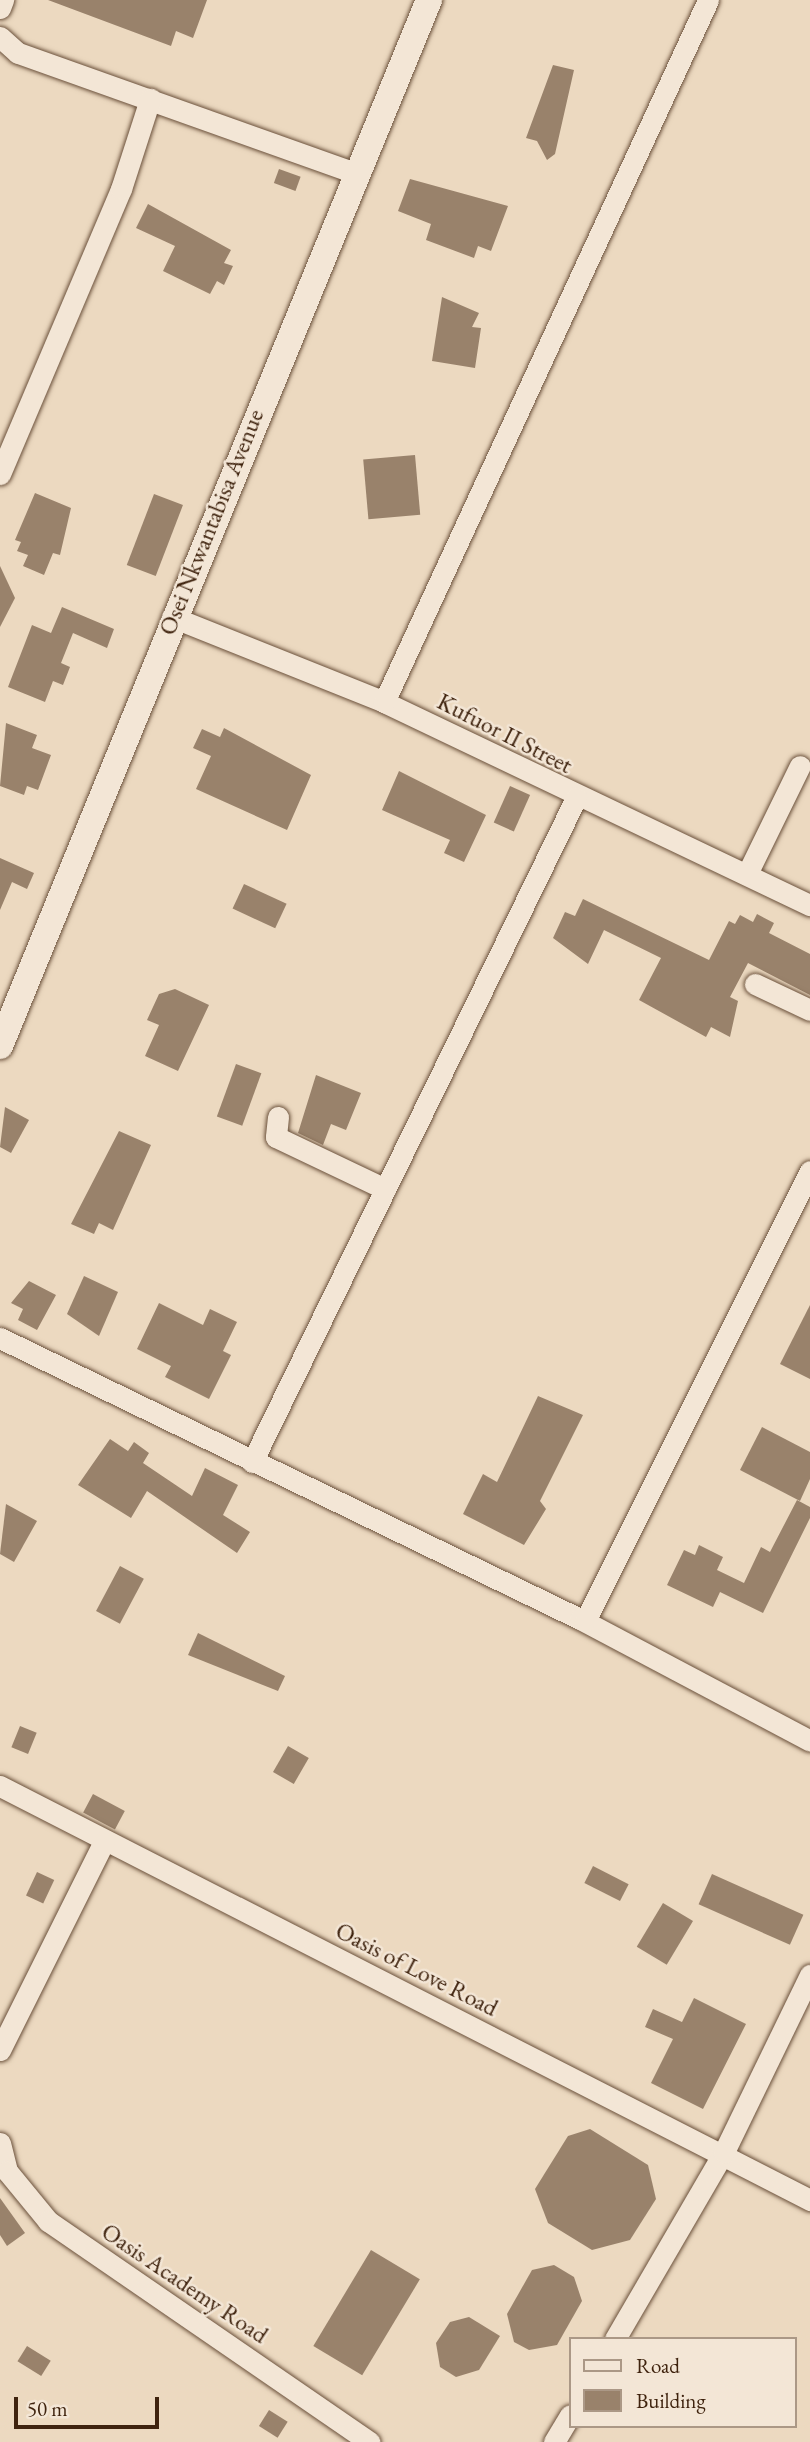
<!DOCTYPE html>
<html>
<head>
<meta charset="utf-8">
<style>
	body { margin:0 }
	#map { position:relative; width:810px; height:2442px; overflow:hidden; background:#ecd9c0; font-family:"EB Garamond",serif }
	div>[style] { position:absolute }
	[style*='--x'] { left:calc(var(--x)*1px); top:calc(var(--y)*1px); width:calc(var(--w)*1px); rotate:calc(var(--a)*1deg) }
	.building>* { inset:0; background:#99826b; transform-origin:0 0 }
	.roads { filter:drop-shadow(0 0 2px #6a503a) drop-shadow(0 0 2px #6a503a) }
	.minor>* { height:21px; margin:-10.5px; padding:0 10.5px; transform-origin:10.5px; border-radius:10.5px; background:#f3e6d6 }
	.tertiary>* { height:26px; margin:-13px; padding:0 13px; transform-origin:13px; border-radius:13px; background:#f3e6d6 }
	span { translate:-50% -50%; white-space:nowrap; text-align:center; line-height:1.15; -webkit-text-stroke:5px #f3e6d6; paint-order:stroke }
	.street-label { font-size:24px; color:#3f230e }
	.legend { position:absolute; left:569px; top:2337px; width:228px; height:91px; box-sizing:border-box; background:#f3e6d6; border:2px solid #ab9886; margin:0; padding:9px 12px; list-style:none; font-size:21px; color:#3f230e }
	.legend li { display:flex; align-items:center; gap:14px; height:35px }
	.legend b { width:35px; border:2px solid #ab9886 }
	.scale { position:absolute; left:14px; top:2397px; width:145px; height:32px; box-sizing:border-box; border:4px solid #3f230e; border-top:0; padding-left:9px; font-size:21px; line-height:24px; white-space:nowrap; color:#3f230e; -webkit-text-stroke:5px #f3e6d6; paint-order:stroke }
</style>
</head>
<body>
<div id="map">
	<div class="building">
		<i style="clip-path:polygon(48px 0,207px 0,193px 38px,176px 31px,171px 46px)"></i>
		<i style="clip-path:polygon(553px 65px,574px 70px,555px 154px,547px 160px,537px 141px,526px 138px)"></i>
		<i style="left:279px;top:169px;width:23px;height:15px;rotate:20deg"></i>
		<i style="clip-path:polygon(410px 179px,508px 206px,491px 251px,478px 246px,474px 258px,426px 240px,431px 224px,398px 211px)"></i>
		<i style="clip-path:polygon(148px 204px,231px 250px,224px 263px,233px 266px,224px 285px,217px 281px,210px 294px,163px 271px,175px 246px,136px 228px)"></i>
		<i style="clip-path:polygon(442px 297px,479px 313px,472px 327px,481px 328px,475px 368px,432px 361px)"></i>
		<i style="left:415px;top:455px;width:60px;height:52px;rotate:85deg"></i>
		<i style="clip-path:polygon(35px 493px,71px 508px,60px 555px,53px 553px,44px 575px,23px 566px,28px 555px,17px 551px,21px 542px,15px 540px)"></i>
		<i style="left:154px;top:494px;width:31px;height:76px;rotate:21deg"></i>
		<i style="clip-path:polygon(0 566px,15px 598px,0 627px)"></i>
		<i style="clip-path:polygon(62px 607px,114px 629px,107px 648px,73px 633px,61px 663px,70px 667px,63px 685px,53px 681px,45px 702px,8px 687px,32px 625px,51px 633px)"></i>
		<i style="clip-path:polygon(6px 723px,37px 735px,32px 748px,51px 755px,38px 790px,27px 786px,24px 795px,0 786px)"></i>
		<i style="clip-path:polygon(224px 728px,311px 775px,287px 830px,196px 789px,211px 756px,193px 748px,202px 729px,220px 737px)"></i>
		<i style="clip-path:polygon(399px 771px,486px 815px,464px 862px,444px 853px,450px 840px,382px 810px)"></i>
		<i style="left:510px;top:786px;width:22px;height:40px;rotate:24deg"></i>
		<i style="clip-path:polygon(0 858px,34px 873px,27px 889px,12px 882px,0 910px)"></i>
		<i style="left:244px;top:884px;width:47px;height:27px;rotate:25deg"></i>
		<i style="clip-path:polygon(583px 899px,709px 960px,729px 921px,735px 924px,740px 915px,753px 922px,757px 914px,774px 923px,769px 933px,810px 954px,810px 995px,748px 963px,730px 997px,738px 1001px,730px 1037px,711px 1027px,706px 1037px,639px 1000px,661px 958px,604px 930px,588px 964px,553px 938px,565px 912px,575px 916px)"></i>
		<i style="clip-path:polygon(175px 989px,209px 1005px,178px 1071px,145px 1056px,159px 1025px,147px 1020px,159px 994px)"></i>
		<i style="left:236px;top:1064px;width:27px;height:56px;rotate:20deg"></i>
		<i style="clip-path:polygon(316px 1075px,361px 1093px,346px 1130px,331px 1124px,323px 1145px,298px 1133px)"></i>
		<i style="clip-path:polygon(5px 1107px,29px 1120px,11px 1153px,0 1147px)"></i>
		<i style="clip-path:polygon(119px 1131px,151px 1145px,113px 1230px,99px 1223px,94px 1234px,71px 1224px)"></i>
		<i style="clip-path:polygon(84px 1276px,118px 1292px,99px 1336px,67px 1314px)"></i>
		<i style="clip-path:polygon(29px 1281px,56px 1295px,37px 1330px,18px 1320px,23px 1309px,11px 1303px)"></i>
		<i style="clip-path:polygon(159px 1303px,203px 1325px,210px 1309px,237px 1322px,223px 1351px,231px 1355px,209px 1399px,165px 1377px,171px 1366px,137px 1349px)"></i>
		<i style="clip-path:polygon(810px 1305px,810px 1379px,780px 1364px)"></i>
		<i style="clip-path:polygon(538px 1396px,583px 1415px,540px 1501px,546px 1509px,524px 1545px,463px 1514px,483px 1474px,497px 1482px)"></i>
		<i style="clip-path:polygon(762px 1427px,810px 1452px,810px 1479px,800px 1501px,740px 1470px)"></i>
		<i style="clip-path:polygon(110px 1439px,128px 1451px,134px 1442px,149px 1453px,143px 1463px,192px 1496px,205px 1468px,238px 1485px,223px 1515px,250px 1532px,237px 1553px,147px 1491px,131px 1518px,78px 1485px)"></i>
		<i style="clip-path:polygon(797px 1500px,810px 1507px,810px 1518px,763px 1613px,720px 1592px,713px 1607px,667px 1585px,684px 1550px,695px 1555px,699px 1545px,723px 1557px,717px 1570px,744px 1583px,761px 1547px,770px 1552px)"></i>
		<i style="clip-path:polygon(6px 1504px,37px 1521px,14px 1562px,0 1554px)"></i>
		<i style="left:120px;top:1566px;width:27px;height:51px;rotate:28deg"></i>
		<i style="clip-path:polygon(198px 1633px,285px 1676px,278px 1691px,188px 1655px)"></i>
		<i style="left:20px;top:1726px;width:18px;height:23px;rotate:22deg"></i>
		<i style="left:288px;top:1746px;width:24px;height:30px;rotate:30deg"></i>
		<i style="left:93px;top:1794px;width:36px;height:21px;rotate:28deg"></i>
		<i style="left:593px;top:1866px;width:40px;height:19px;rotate:27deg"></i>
		<i style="left:37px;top:1872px;width:19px;height:26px;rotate:25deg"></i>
		<i style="left:712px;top:1874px;width:100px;height:33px;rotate:24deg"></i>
		<i style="left:663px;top:1903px;width:35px;height:51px;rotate:31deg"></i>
		<i style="clip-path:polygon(694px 1998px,746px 2024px,703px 2109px,651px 2083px,673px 2039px,645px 2027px,653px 2009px,682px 2022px)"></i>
		<i style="clip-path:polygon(590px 2129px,648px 2165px,656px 2199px,630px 2240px,592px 2250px,548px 2223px,535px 2189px,568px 2136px)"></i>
		<i style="clip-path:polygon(0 2198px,25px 2233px,7px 2246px,0 2235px)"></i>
		<i style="left:371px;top:2250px;width:57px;height:112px;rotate:31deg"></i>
		<i style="clip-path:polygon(554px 2265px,574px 2277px,582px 2301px,557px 2345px,529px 2350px,514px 2342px,507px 2314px,532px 2270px)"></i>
		<i style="clip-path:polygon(469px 2317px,500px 2336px,479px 2370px,456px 2377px,440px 2367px,436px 2343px,450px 2322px)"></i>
		<i style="left:27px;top:2346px;width:28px;height:18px;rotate:32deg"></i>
		<i style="left:269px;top:2410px;width:22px;height:19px;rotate:32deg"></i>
	</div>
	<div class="roads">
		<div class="minor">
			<i style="--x:0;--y:8;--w:9;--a:-69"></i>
			<i style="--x:0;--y:37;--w:24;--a:42"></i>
			<i style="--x:18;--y:53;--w:356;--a:19.6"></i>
			<i style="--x:0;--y:474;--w:310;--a:-67"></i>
			<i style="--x:121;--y:189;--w:95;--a:-72.1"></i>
			<i style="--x:172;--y:617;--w:228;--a:21.8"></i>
			<i style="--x:384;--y:702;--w:472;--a:25.5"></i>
			<i style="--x:384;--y:702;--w:773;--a:-65.22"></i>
			<i style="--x:747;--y:874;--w:120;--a:-63.9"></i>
			<i style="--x:755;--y:984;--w:61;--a:25.3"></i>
			<i style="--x:278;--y:1117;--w:20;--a:96"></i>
			<i style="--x:276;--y:1137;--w:121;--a:25.5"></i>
			<i style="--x:0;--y:1338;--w:644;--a:25.85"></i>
			<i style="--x:580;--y:1619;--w:260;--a:27.9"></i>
			<i style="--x:252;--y:1462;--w:739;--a:-63.99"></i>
			<i style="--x:585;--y:1621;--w:503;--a:-63.43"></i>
			<i style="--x:0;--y:1786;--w:910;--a:27.07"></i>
			<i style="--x:0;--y:2050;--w:233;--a:-63.5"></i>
			<i style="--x:0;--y:2143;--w:29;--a:76"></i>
			<i style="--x:7;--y:2171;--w:65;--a:50.6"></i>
			<i style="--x:48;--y:2221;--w:390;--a:34.5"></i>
			<i style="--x:615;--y:2339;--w:216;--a:-59.8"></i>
			<i style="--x:724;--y:2152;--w:197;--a:-64.1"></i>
			<i style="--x:554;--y:2442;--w:31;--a:-59"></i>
		</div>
		<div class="tertiary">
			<i style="--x:0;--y:1046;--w:1131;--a:-67.7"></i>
		</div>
	</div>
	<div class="street-label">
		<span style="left:211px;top:522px;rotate:-68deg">Osei Nkwantabisa Avenue</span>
		<span style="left:505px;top:733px;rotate:27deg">Kufuor II Street</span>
		<span style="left:417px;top:1969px;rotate:27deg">Oasis of Love Road</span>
		<span style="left:185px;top:2283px;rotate:34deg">Oasis Academy Road</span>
	</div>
	<ul class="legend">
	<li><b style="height:9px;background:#f3e6d6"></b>Road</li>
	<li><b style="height:19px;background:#99826b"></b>Building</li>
	</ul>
	<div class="scale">50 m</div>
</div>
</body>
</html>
